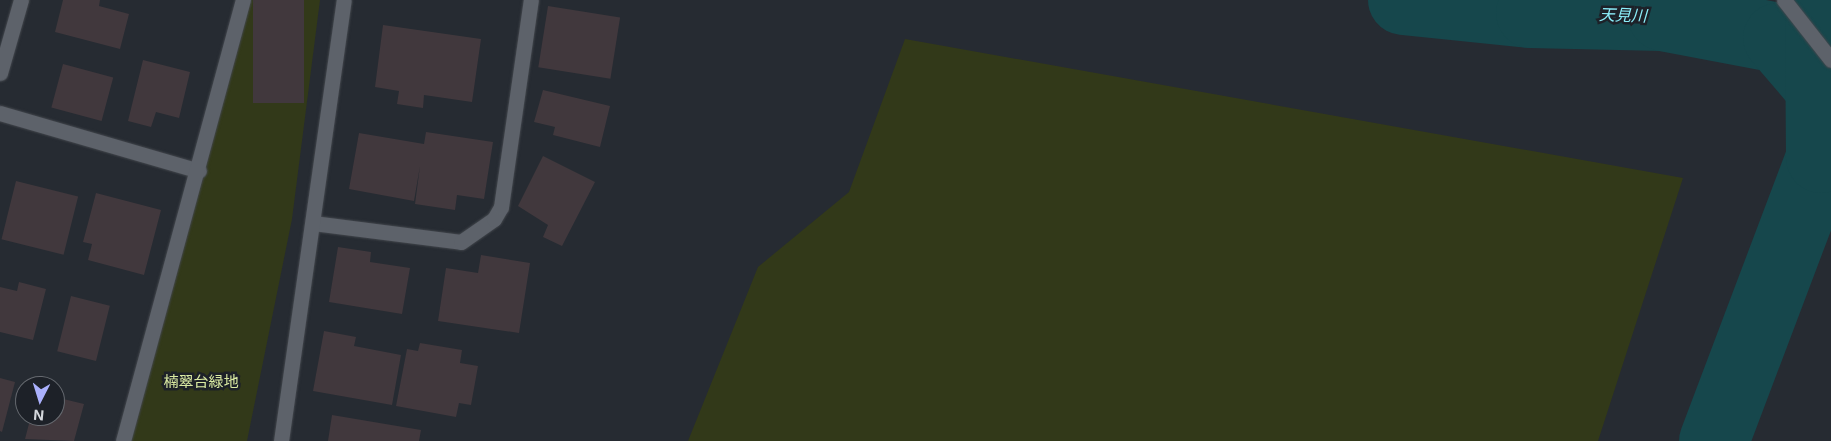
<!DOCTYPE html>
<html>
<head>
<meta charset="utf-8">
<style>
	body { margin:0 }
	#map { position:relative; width:1831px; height:441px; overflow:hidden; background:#262b32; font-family:Inter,"Noto Sans JP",sans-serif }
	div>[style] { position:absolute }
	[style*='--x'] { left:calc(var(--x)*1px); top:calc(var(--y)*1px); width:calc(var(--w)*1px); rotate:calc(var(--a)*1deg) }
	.green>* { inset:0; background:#323919 }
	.river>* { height:70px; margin:-35px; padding:0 35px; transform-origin:35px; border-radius:35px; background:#16474c }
	.building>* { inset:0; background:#41383d; transform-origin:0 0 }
	.roads { filter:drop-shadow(0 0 1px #42464c) drop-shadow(0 0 1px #42464c) }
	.minor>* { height:15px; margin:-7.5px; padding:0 7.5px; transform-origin:7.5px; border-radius:7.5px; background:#5d626a }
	span { translate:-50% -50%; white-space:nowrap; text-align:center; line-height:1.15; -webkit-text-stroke:5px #1d2128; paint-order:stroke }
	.park-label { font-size:15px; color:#daeaa2 }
	.water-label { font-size:16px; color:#8beefa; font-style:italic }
	.north { position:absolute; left:15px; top:376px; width:50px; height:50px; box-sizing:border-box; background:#1d2128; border:1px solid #666a70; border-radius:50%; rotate:185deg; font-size:14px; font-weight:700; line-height:20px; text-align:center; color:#d4d7dc }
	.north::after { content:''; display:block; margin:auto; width:18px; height:22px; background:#aab0fc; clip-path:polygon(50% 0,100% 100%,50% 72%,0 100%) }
</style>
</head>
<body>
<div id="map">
	<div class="green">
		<i style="clip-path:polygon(250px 0,320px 0,292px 219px,247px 441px,125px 441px)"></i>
		<i style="clip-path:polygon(905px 39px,1683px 178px,1598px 441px,688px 441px,758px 267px,849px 192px)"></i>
	</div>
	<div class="river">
		<i style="--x:1403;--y:0;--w:129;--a:5.8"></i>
		<i style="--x:1531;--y:13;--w:132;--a:1.3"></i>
		<i style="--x:1663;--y:16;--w:117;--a:10.8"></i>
		<i style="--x:1778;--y:38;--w:65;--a:49.4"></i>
		<i style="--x:1714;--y:441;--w:303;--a:-69.3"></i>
		<i style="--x:1821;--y:158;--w:158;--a:-90.4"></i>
	</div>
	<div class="building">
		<i style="clip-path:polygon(63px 0,100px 0,99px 6px,129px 14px,120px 49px,55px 32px)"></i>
		<i style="left:253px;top:0;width:51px;height:103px"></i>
		<i style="left:548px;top:6px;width:73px;height:62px;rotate:9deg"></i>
		<i style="clip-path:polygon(383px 25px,481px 39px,472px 102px,424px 95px,423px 108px,397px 104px,399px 91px,375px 87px)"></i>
		<i style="clip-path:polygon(143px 60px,190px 72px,179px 118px,156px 112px,151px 127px,128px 121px)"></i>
		<i style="left:63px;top:64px;width:52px;height:45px;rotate:15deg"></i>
		<i style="clip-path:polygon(543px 90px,610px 106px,600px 147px,553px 135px,555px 127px,534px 122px)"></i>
		<i style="clip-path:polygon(426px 132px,493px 142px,484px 199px,457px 195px,455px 210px,415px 204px,420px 166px,414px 201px,349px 189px,359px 133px,424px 144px)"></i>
		<i style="clip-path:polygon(543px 156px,595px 182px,562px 246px,543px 237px,548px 225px,518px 206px)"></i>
		<i style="left:16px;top:181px;width:64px;height:60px;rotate:14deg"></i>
		<i style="clip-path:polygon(96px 193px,161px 210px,144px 275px,88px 260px,92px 244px,83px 242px)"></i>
		<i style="clip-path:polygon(338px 247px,371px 252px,370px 262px,410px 268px,402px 314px,329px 302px)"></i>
		<i style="clip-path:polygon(481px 255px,530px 263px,519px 333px,438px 321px,446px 268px,478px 273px)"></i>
		<i style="clip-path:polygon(19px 282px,46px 289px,33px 340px,0 332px,0 287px,17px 291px)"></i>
		<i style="left:71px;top:296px;width:40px;height:57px;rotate:14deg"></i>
		<i style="clip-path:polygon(324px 331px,356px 337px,354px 346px,401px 355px,392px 405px,313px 391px)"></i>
		<i style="clip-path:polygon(420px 343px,462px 350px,460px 363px,478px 366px,471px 405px,459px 403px,456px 417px,396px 406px,407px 349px,418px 351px)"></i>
		<i style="clip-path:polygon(0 378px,15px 382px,2px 432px,0 431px)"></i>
		<i style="clip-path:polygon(55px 397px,84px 404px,74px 441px,25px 439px,31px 416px,55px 416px)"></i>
		<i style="clip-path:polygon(332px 415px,421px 430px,419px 441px,328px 441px)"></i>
	</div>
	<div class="roads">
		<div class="minor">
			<i style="--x:1784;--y:0;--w:76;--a:51.9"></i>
			<i style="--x:0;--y:73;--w:76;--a:-74"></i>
			<i style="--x:0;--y:113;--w:207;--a:16.2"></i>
			<i style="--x:313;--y:223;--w:149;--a:7.3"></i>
			<i style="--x:461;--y:242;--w:40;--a:-34.9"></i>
			<i style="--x:494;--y:219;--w:14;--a:-60"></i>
			<i style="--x:501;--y:207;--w:209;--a:-81.8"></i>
			<i style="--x:123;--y:441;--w:457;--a:-74.8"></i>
			<i style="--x:281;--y:441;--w:445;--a:-81.9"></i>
		</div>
	</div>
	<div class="park-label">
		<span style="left:201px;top:382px">楠翠台緑地</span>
	</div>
	<div class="water-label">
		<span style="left:1623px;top:15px;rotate:2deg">天見川</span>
	</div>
	<div class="north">N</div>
</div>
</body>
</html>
